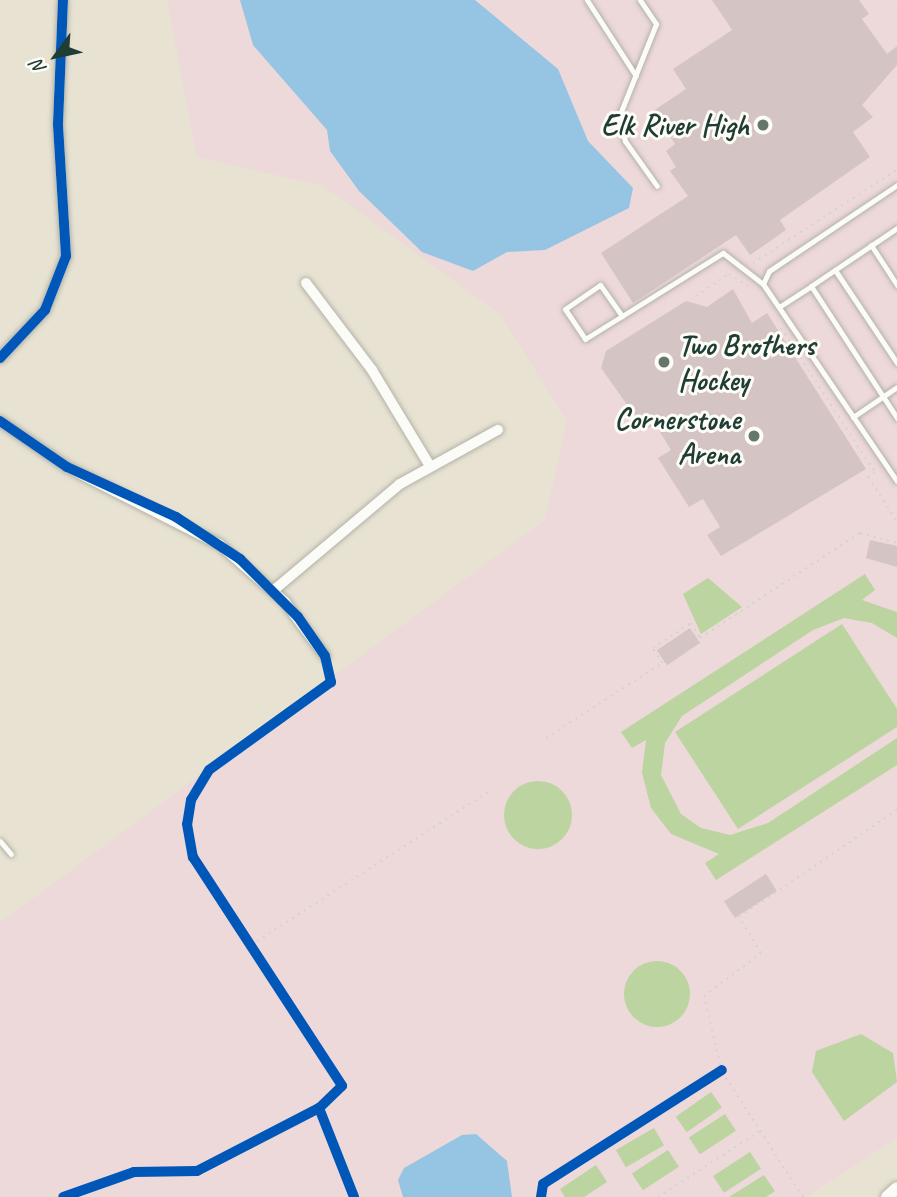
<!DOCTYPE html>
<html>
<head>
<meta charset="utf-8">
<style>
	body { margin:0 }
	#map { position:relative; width:897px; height:1197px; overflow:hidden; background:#e7e2d2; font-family:Caveat,sans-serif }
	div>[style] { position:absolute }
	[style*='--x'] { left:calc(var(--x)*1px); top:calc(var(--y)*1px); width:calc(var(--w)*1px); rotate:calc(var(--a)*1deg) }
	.built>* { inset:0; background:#edd8da }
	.green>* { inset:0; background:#bbd4a0; transform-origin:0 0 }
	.round { border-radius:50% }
	.water>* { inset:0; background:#96c5e3 }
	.building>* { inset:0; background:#d5c4c4; transform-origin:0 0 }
	.path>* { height:2px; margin-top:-1px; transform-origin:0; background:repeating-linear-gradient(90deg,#d3d4cf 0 2px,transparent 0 7px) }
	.roads { filter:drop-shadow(0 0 2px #b3b3a8) drop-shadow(0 0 2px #b3b3a8) }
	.service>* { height:5px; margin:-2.5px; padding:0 2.5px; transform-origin:2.5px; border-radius:2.5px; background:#fbfbf8 }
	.minor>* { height:10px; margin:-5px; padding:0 5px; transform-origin:5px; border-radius:5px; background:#fbfbf8 }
	.tertiary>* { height:12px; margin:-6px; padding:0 6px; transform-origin:6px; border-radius:6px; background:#fbfbf8 }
	.cycleway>* { height:10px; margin:-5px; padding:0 5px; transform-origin:5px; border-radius:5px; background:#0057b8 }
	.dots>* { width:19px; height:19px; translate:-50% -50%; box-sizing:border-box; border:4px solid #fdfcf7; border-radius:50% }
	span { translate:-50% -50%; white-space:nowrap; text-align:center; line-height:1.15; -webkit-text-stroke:6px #fdfcf7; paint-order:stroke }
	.poi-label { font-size:30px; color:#1f3d34; font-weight:700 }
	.right { translate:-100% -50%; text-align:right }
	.left { translate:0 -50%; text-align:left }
	.north { position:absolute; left:21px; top:21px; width:70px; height:70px; -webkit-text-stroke:5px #fdfcf7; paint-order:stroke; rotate:237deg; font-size:19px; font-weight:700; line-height:28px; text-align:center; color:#1f3d34 }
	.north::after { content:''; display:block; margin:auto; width:24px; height:32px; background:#1f3d34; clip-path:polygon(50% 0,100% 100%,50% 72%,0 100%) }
</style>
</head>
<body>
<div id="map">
	<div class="built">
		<i style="clip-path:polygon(167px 0,894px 0,897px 5px,897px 1138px,805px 1197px,0 1197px,0 923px,545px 520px,567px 421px,501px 315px,324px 186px,197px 157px)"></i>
	</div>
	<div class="green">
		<i style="clip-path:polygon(865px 574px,875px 590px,862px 600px,897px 612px,897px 638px,872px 623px,844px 618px,813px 630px,682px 716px,665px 743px,661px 775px,681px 814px,701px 828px,730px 835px,768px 823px,897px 738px,897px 765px,716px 880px,705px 863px,719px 854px,671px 834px,651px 808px,642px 773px,646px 740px,632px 748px,621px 732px)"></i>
		<i style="clip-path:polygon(708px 578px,742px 607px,701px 634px,683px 594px)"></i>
		<i style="clip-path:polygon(842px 624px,897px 709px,897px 727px,738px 829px,675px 732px)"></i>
		<i class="round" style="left:504px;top:781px;width:68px;height:68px"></i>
		<i class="round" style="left:624px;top:961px;width:66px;height:66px"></i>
		<i style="clip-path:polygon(861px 1034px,893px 1053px,897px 1082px,844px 1121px,812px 1072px,816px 1051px)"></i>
		<i style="left:711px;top:1092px;width:19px;height:43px;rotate:55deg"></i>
		<i style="left:725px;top:1114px;width:20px;height:43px;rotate:57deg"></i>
		<i style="left:654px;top:1128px;width:20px;height:44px;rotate:60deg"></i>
		<i style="left:668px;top:1150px;width:20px;height:43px;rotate:57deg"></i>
		<i style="left:750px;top:1152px;width:20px;height:44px;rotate:57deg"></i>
		<i style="clip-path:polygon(596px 1165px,607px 1182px,584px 1197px,565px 1197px,560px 1189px)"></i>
		<i style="clip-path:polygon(764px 1175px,775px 1191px,766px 1197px,729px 1197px)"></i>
	</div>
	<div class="water">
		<i style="clip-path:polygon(240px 0,475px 0,558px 69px,588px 141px,633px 188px,629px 208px,545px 250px,507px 252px,473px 271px,422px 252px,359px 191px,330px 151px,327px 130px,253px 45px)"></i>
		<i style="clip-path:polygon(476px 1134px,507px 1161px,512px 1197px,403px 1197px,398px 1180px,404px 1168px,462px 1135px)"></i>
	</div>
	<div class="building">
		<i style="clip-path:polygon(712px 0,859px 0,869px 14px,862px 19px,887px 54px,897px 46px,897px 65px,862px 105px,873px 117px,853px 132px,870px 157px,780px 220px,786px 230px,750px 255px,736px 235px,633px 303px,601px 253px,688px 196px,670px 171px,676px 167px,666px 151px,675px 144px,653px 111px,686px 89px,673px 69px,732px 30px)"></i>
		<i style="clip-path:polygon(733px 289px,752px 323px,767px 313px,866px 469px,721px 556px,707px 535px,720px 527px,703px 499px,689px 507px,658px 458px,671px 450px,655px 424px,645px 430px,601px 368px,606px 351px,686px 301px,707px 307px)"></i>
		<i style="clip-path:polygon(870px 540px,897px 546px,897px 567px,866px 558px)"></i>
		<i style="left:690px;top:628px;width:18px;height:40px;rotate:56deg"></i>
		<i style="left:766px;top:874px;width:20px;height:50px;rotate:57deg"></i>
	</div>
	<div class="path">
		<i style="--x:753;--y:263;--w:171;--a:-32.9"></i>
		<i style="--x:696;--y:296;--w:40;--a:-34"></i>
		<i style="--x:729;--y:274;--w:28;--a:32"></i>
		<i style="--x:781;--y:328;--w:172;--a:56.9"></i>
		<i style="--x:875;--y:472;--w:9;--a:144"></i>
		<i style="--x:868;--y:477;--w:53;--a:56.6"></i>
		<i style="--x:546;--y:738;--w:138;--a:-32.9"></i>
		<i style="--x:662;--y:663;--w:17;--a:-121"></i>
		<i style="--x:653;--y:648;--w:45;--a:-33.3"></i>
		<i style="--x:691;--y:623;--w:17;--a:59"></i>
		<i style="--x:700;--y:638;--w:191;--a:-33.3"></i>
		<i style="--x:860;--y:533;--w:38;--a:15"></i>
		<i style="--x:251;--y:945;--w:284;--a:-32.8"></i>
		<i style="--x:658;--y:1197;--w:121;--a:-32.9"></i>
		<i style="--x:803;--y:1197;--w:149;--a:-122.9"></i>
		<i style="--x:722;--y:1072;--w:78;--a:-103.3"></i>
		<i style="--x:704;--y:996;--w:71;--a:-37"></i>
		<i style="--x:761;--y:953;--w:42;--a:-121.4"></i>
		<i style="--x:739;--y:917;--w:191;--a:-34.1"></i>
	</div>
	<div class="roads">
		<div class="service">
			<i style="--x:587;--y:0;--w:90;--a:57.2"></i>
			<i style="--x:640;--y:0;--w:29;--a:56"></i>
			<i style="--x:656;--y:24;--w:102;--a:111.8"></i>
			<i style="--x:618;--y:119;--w:23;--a:72"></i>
			<i style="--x:625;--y:141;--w:55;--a:54.6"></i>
			<i style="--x:897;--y:185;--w:154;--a:146.1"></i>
			<i style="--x:769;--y:271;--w:14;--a:115"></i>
			<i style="--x:763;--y:284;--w:238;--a:55.8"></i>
			<i style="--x:871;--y:245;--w:48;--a:57"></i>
			<i style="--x:835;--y:270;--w:112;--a:56.3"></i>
			<i style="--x:811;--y:286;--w:104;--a:-34"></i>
			<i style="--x:779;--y:307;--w:38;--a:-33"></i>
			<i style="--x:811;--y:286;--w:158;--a:56.9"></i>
			<i style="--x:622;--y:316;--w:38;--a:-125"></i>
			<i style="--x:600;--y:285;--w:42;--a:145.6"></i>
			<i style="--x:565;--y:309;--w:36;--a:56"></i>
			<i style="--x:585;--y:339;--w:44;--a:-31.9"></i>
			<i style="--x:622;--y:316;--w:119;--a:-32"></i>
			<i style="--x:723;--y:253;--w:51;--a:37.8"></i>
			<i style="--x:853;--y:417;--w:53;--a:-34.3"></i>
			<i style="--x:0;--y:841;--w:17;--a:50"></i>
		</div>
		<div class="minor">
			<i style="--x:306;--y:283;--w:109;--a:52.8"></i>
			<i style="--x:372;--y:370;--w:112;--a:58.9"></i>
			<i style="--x:0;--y:358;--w:66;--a:-46.8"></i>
			<i style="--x:45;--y:310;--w:58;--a:-68.7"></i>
			<i style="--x:66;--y:256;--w:132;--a:-93.5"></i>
			<i style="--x:58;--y:124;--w:124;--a:-87.7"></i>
			<i style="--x:0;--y:421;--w:81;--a:34.5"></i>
			<i style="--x:67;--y:467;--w:170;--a:26.9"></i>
			<i style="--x:219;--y:544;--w:88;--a:41.3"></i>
			<i style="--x:285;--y:602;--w:67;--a:53.5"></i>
			<i style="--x:274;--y:590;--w:165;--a:-40.1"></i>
			<i style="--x:400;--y:484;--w:112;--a:-28.9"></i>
		</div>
		<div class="tertiary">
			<i style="--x:887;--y:1197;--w:13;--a:-42"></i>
		</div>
	</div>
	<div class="cycleway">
		<i style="--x:0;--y:358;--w:66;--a:-46.8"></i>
		<i style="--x:45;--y:310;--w:58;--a:-68.7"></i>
		<i style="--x:66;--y:256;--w:132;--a:-93.5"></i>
		<i style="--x:58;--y:124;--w:124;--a:-87.7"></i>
		<i style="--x:0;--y:421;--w:81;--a:34.5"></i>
		<i style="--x:67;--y:467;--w:120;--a:24.6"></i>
		<i style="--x:176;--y:517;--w:77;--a:33.3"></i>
		<i style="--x:240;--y:559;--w:82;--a:45"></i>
		<i style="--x:298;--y:617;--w:47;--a:55.3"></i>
		<i style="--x:325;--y:656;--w:27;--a:77"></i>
		<i style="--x:331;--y:682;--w:150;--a:144.2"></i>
		<i style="--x:209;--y:770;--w:35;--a:121"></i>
		<i style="--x:191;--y:800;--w:24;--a:99"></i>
		<i style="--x:187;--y:824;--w:34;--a:80"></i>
		<i style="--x:193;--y:857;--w:273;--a:56.9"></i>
		<i style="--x:342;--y:1086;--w:32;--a:136"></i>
		<i style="--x:319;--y:1108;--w:137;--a:152.7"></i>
		<i style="--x:197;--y:1171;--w:63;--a:179.1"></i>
		<i style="--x:134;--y:1172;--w:75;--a:160.6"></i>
		<i style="--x:319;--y:1108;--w:96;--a:68.5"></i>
		<i style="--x:541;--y:1197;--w:13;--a:-81"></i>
		<i style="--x:543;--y:1184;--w:212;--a:-32.5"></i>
	</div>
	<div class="dots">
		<i style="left:763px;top:125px;background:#65776b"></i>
		<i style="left:664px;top:362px;background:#65776b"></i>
		<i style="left:754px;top:436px;background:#65776b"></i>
	</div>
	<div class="poi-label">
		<span class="right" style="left:749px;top:125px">Elk River High</span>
		<span class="left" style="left:678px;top:362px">Two Brothers<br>Hockey</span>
		<span class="right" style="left:740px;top:436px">Cornerstone<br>Arena</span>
	</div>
	<div class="north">N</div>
</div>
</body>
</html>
